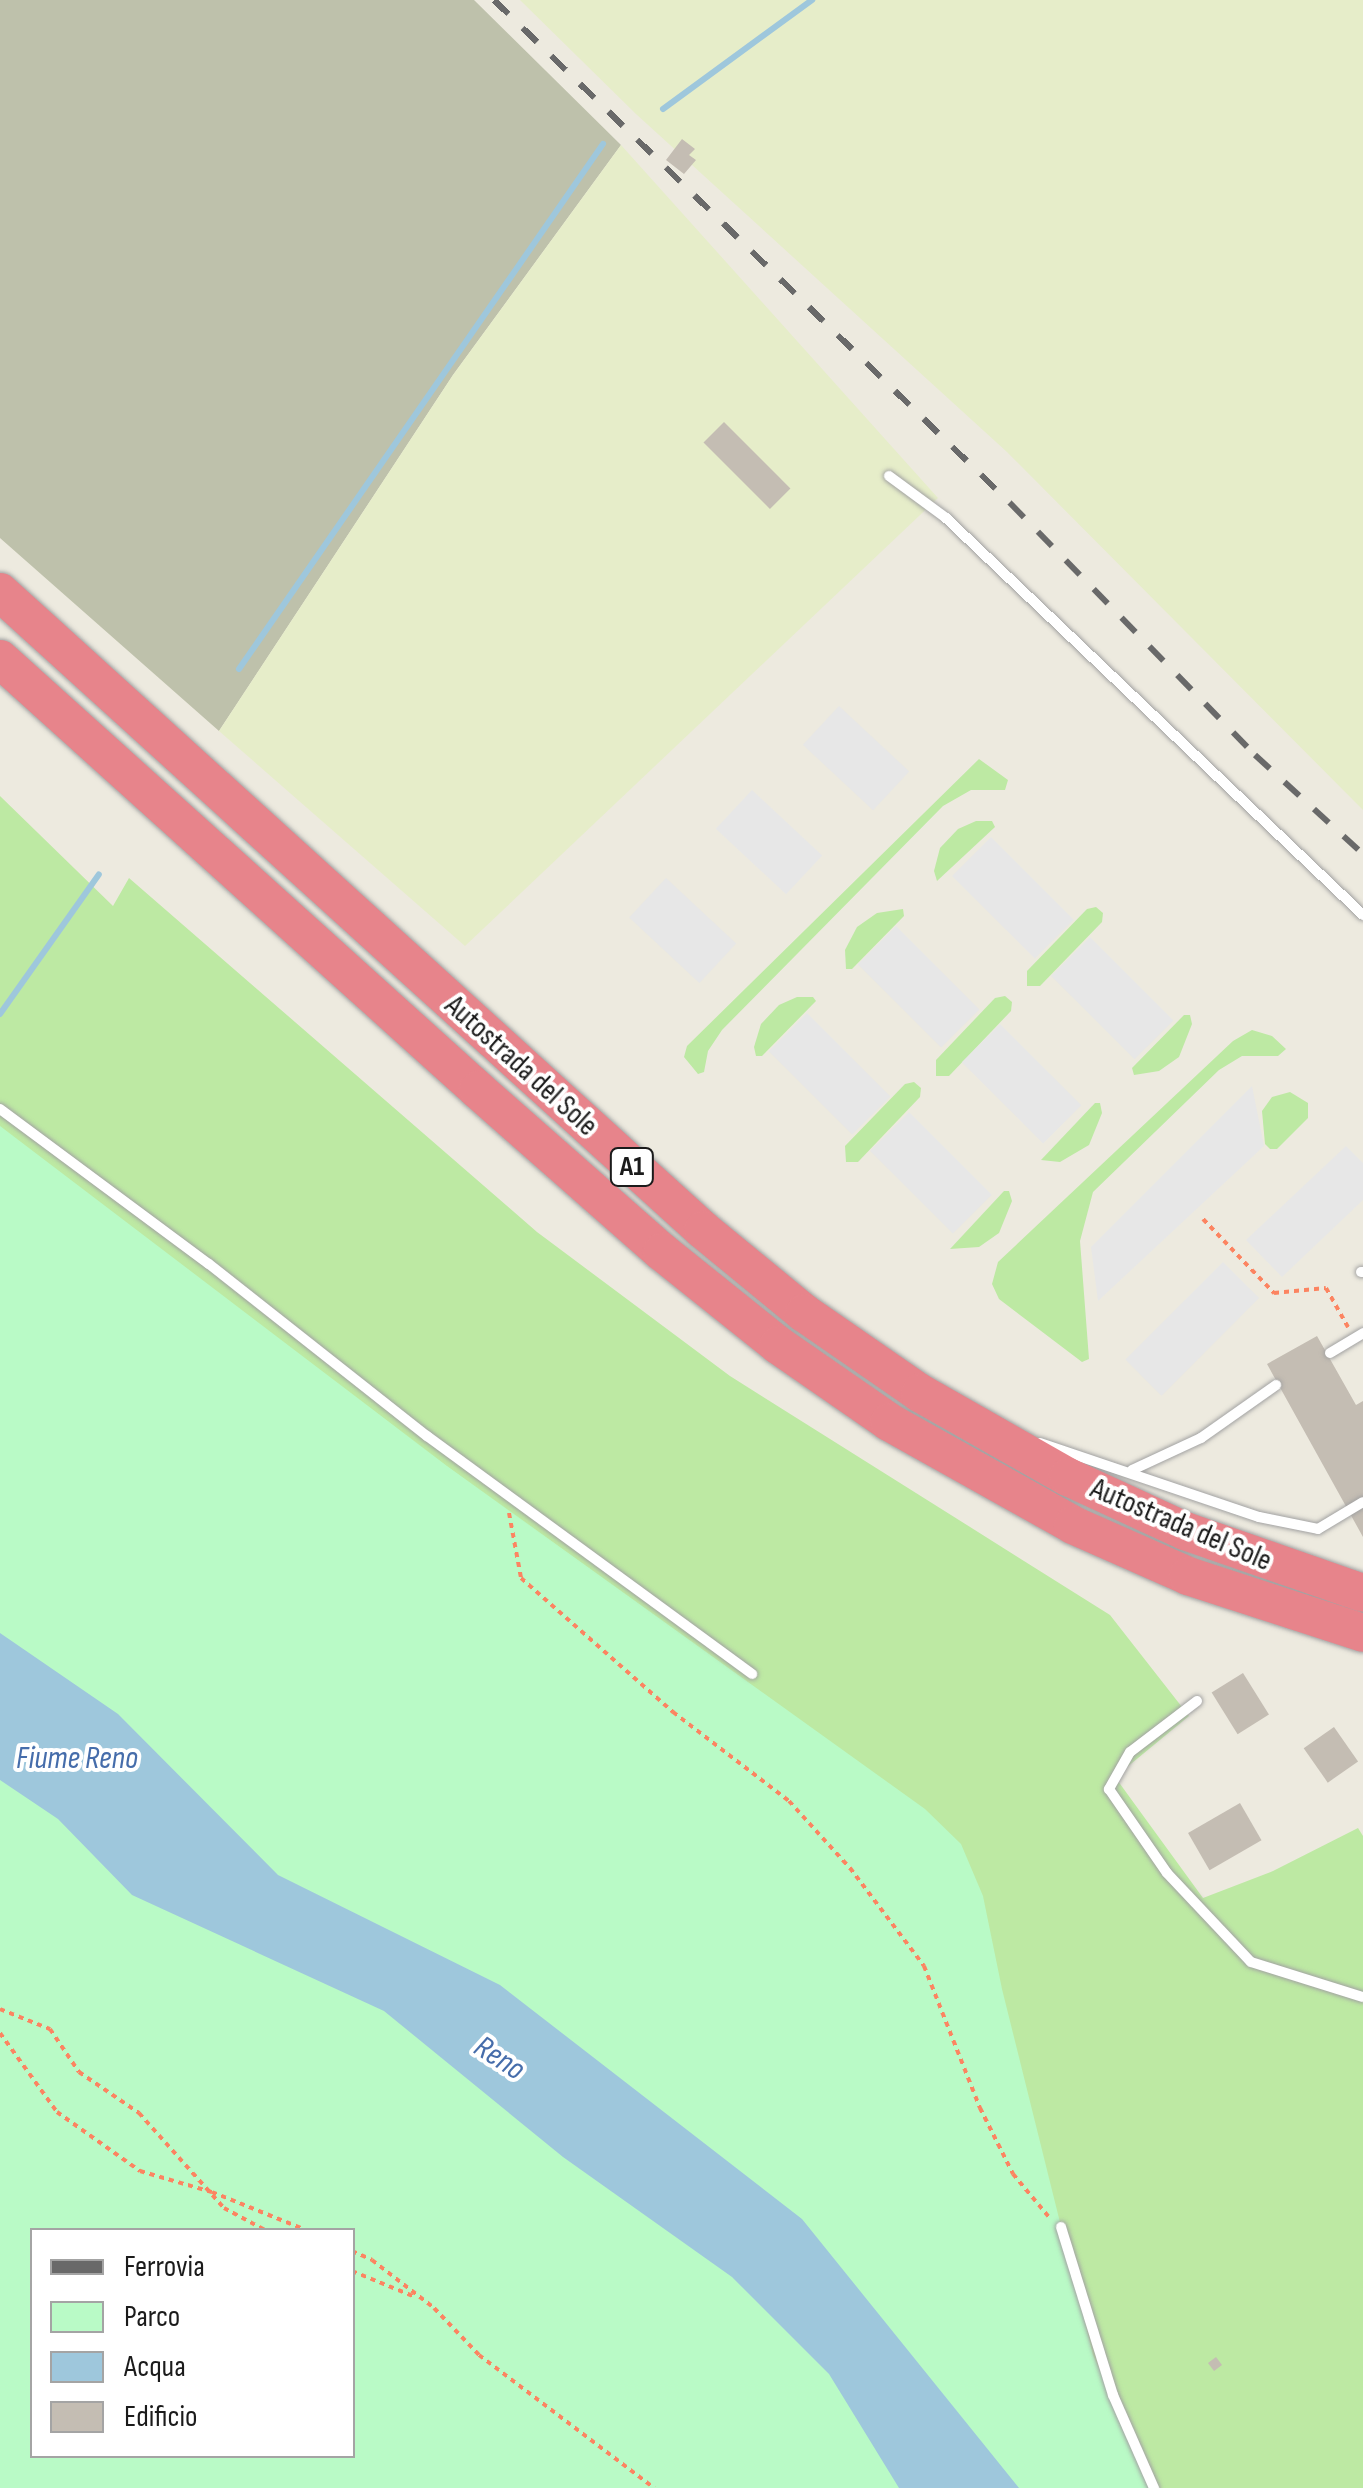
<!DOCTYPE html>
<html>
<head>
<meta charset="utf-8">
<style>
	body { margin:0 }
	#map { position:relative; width:1363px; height:2488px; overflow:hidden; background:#edeadf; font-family:"Sofia Sans Condensed",sans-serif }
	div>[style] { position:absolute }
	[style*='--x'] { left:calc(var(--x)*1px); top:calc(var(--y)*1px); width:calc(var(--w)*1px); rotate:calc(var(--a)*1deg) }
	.construction>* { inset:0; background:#bec1ab }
	.farmland>* { inset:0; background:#e6edc9 }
	.grass>* { inset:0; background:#bde9a3 }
	.park>* { inset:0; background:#b9fac6 }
	.parking>* { inset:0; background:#e7e7e7; transform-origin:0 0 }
	.water>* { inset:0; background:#9ec7dc }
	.stream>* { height:6px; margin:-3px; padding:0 3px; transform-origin:3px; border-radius:3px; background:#9ec7dc }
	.building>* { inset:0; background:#c4bdb3; transform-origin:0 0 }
	.path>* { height:4px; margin-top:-2px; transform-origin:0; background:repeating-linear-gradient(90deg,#fc8461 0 5px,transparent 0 10px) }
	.roads { filter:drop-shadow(0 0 2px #a2a2a2) drop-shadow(0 0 2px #a2a2a2) }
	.service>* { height:10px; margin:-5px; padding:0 5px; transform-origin:5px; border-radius:5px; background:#fff }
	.motorway>* { height:38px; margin:-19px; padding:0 19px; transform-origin:19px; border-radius:19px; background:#e7848b }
	.rail>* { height:6px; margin-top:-3px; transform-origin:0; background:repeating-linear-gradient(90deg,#696969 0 20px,transparent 0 40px) }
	span { translate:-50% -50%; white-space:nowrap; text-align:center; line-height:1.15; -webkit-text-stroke:8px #fff; paint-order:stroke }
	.shield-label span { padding:2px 8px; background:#fff; border:2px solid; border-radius:8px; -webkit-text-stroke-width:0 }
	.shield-label { font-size:28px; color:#1b1b1b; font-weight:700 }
	.street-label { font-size:30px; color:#1b1b1b }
	.water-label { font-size:32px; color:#466dab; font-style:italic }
	.legend { position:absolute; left:30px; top:2228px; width:325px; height:230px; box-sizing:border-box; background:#fff; border:2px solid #a4a4a4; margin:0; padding:12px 18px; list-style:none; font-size:30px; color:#1b1b1b }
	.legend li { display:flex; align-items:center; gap:20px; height:50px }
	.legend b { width:50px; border:2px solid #a4a4a4 }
</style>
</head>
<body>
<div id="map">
	<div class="construction">
		<i style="clip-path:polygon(0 0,474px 0,621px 145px,453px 375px,219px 731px,0 538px)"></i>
	</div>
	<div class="farmland">
		<i style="clip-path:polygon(520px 0,1363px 0,1363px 810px,1007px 452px,636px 114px)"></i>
		<i style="clip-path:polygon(621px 145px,938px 498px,465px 946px,219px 731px,453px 375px)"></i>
	</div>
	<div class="grass">
		<i style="clip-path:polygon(979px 759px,1008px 780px,1005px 790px,971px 790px,943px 806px,722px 1030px,708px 1051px,704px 1072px,698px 1074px,684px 1057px,687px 1046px)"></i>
		<i style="clip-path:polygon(0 796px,113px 906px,129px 878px,537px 1232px,730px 1376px,1110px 1615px,1189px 1716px,1115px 1777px,1203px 1898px,1273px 1871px,1358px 1828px,1363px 1836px,1363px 2488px,1036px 2488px,0 1632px)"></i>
		<i style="clip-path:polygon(976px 821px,992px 821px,995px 827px,937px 881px,934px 871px,940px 848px,958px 829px)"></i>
		<i style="clip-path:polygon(1096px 907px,1103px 913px,1102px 922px,1040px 986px,1027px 986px,1027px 971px,1087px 909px)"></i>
		<i style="clip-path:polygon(903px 909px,904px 916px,852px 969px,846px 969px,845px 950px,857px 927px,877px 913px)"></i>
		<i style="clip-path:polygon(1005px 996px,1012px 1002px,1011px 1011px,949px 1076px,936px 1076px,936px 1060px,995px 998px)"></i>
		<i style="clip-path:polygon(797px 997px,813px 997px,816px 1001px,762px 1056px,756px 1056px,754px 1047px,761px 1024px,779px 1005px)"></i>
		<i style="clip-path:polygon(1184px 1015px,1190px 1015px,1192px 1024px,1179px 1057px,1159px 1071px,1134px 1075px,1132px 1068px)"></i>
		<i style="clip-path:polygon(1252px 1030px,1272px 1036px,1286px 1049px,1278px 1056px,1242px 1056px,1219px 1070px,1093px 1192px,1080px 1241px,1089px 1359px,1082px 1362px,999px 1299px,992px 1284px,998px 1262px,1233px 1041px)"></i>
		<i style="clip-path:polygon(914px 1082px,921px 1088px,920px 1097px,858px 1162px,846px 1162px,845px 1146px,905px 1084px)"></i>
		<i style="clip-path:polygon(1290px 1092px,1308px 1103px,1308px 1118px,1277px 1149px,1270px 1149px,1265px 1144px,1262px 1111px,1272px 1097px)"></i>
		<i style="clip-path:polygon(1095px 1103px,1100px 1103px,1102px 1113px,1089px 1145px,1060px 1162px,1041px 1160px)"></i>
		<i style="clip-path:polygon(1004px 1191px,1009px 1191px,1012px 1201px,999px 1233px,979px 1247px,950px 1249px)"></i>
	</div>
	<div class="park">
		<i style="clip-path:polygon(evenodd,0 1126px,447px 1466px,925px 1809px,961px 1844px,983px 1896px,1002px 1989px,1093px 2355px,1153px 2488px,0 2488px,0 1126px,32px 2230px,352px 2230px,352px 2456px,32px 2456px,32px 2230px)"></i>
	</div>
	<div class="parking">
		<i style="left:839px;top:706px;width:96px;height:53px;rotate:43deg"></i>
		<i style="left:752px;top:790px;width:96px;height:53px;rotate:43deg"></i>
		<i style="left:991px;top:837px;width:117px;height:55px;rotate:45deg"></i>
		<i style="left:666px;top:878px;width:96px;height:54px;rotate:43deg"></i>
		<i style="left:896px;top:926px;width:118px;height:54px;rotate:45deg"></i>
		<i style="left:1090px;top:937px;width:118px;height:55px;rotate:45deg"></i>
		<i style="left:807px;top:1013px;width:118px;height:54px;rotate:45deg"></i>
		<i style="left:1000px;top:1024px;width:115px;height:54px;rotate:45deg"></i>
		<i style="clip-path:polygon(1252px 1086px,1264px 1146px,1098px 1301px,1091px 1247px)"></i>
		<i style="left:909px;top:1112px;width:117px;height:55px;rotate:45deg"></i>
		<i style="clip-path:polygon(1346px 1146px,1363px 1163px,1363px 1200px,1282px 1277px,1246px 1240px)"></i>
		<i style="left:1223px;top:1262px;width:51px;height:138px;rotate:45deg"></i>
	</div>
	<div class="water">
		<i style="clip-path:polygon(0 1633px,118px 1714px,278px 1875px,500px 1985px,802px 2219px,1019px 2488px,899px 2488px,829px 2374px,732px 2277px,563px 2157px,384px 2011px,132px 1895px,58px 1819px,0 1780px)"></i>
	</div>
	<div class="stream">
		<i style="--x:663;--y:109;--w:185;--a:-36.2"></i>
		<i style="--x:239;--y:669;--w:639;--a:-55.27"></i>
		<i style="--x:0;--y:1014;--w:171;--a:-54.7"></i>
	</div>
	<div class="building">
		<i style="clip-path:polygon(682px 139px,695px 149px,689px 155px,696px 160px,684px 174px,666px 160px)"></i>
		<i style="left:724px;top:422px;width:94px;height:29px;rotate:45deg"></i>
		<i style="clip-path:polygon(1317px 1336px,1356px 1405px,1363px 1401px,1363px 1537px,1267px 1364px)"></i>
		<i style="left:1243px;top:1673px;width:49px;height:37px;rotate:58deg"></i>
		<i style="left:1334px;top:1727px;width:42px;height:37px;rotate:55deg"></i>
		<i style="left:1240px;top:1803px;width:43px;height:60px;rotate:60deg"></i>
		<i style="left:1216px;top:2357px;width:10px;height:10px;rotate:53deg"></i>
	</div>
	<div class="path">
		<i style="--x:1203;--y:1219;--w:103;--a:46.2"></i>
		<i style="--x:1274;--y:1293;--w:52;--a:-5.5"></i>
		<i style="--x:1326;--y:1288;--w:45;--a:60.6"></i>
		<i style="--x:509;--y:1513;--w:66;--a:79.5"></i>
		<i style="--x:521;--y:1578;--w:203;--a:41.4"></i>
		<i style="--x:673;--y:1712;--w:146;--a:37.5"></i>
		<i style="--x:789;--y:1801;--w:91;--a:47.7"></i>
		<i style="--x:850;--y:1868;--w:123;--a:52.9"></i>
		<i style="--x:924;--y:1966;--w:153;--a:68.5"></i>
		<i style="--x:980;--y:2108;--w:74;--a:63.4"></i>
		<i style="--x:1013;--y:2174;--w:56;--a:50.1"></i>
		<i style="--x:0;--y:2009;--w:54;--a:21.8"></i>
		<i style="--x:50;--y:2029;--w:52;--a:56"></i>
		<i style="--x:79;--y:2072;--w:73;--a:34.3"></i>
		<i style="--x:139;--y:2113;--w:127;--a:48.2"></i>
		<i style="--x:224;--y:2208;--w:47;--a:28.2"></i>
		<i style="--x:0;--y:2033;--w:97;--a:54.2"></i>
		<i style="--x:57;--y:2112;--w:102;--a:35.4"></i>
		<i style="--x:140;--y:2171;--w:75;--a:16.3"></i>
		<i style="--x:212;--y:2192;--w:101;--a:22"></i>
		<i style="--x:352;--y:2251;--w:22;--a:24"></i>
		<i style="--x:372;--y:2260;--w:78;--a:37.7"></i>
		<i style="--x:434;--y:2308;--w:65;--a:46.2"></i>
		<i style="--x:479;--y:2355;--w:220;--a:37.2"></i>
		<i style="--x:352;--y:2271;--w:66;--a:22.3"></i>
	</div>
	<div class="roads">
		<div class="service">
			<i style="--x:889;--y:476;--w:71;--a:36.4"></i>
			<i style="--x:946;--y:518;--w:576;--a:43.59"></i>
			<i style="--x:0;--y:1109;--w:260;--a:36.6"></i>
			<i style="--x:209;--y:1264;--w:278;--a:38.3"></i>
			<i style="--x:427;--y:1436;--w:403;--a:36.2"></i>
			<i style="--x:1361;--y:1272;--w:2;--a:0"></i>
			<i style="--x:1330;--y:1353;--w:39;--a:-31"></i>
			<i style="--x:1040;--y:1443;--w:231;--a:18.7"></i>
			<i style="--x:1259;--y:1517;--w:60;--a:11.5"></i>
			<i style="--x:1318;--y:1529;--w:52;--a:-31"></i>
			<i style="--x:1132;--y:1470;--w:76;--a:-24.9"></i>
			<i style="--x:1201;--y:1438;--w:92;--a:-35.2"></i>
			<i style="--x:1197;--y:1701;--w:84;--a:142.7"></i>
			<i style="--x:1130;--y:1752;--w:43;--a:119.6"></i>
			<i style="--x:1109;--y:1789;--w:102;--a:55.4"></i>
			<i style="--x:1167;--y:1873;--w:122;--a:46.7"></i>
			<i style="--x:1251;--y:1962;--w:117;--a:17.4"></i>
			<i style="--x:1061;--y:2227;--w:176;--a:72.8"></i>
			<i style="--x:1113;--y:2395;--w:102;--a:66.2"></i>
		</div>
		<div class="motorway">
			<i style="--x:0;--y:592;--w:949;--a:42.22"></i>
			<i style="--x:703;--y:1230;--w:131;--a:39.4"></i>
			<i style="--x:804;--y:1313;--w:141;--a:34.6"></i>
			<i style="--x:920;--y:1393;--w:170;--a:29.6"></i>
			<i style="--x:1068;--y:1477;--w:129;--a:24.8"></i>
			<i style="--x:1185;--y:1531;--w:188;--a:19.2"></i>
			<i style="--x:0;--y:659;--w:644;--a:42.04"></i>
			<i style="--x:478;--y:1090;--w:245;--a:41.4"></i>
			<i style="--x:662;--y:1252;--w:149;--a:38.7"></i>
			<i style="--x:778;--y:1345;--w:135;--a:34.7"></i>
			<i style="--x:889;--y:1422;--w:211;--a:29.2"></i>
			<i style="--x:1073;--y:1525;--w:126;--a:23.9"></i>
			<i style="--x:1188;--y:1576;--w:184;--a:18"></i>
		</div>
	</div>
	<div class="rail">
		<i style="--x:494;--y:0;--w:721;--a:44.27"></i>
		<i style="--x:1010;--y:503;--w:351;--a:45.8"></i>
		<i style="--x:1255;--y:755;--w:147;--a:42.5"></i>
	</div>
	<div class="shield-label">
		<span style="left:632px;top:1167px">A1</span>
	</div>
	<div class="street-label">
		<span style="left:521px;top:1066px;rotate:42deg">Autostrada del Sole</span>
		<span style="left:1181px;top:1525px;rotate:23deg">Autostrada del Sole</span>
	</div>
	<div class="water-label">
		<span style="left:77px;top:1759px">Fiume Reno</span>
		<span style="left:499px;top:2059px;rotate:33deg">Reno</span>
	</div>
	<ul class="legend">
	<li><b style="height:12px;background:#696969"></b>Ferrovia</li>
	<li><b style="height:28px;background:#b9fac6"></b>Parco</li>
	<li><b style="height:28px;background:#9ec7dc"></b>Acqua</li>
	<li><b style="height:28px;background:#c4bdb3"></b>Edificio</li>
	</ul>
</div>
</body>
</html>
